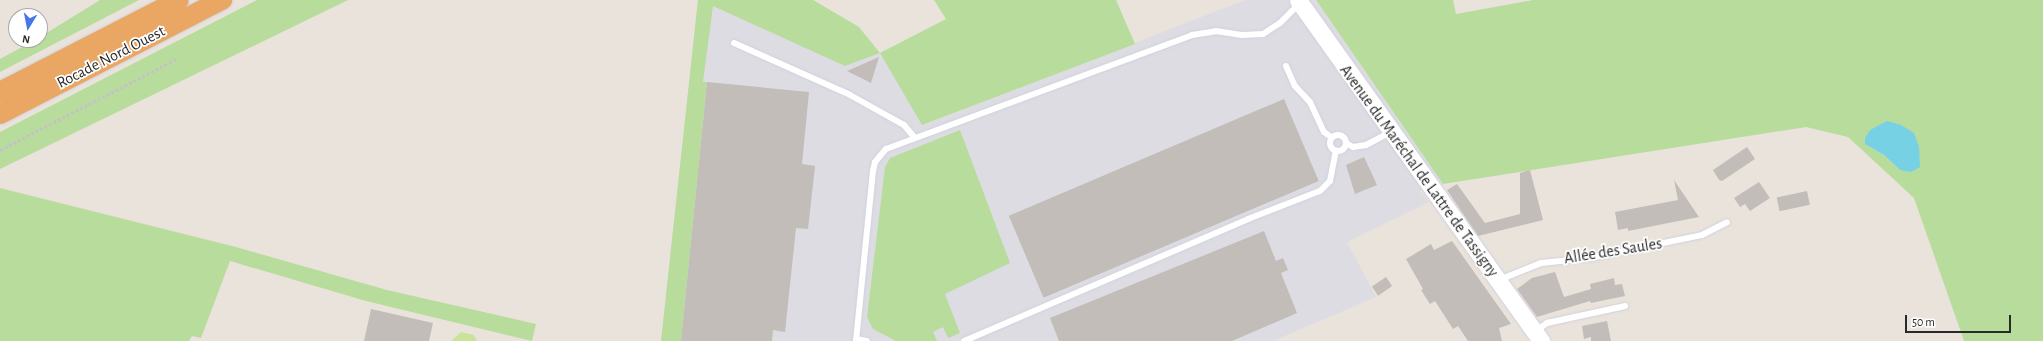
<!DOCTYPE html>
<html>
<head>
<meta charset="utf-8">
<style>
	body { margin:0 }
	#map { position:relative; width:2043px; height:341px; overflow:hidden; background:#eae3dc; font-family:"Alegreya Sans",sans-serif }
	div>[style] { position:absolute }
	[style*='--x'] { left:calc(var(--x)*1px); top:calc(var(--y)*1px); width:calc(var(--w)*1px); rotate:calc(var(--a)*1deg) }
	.industrial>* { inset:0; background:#dddce3 }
	.green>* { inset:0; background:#b8dc9c }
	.pitch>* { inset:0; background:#cae399 }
	.water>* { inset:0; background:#77d1e4 }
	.building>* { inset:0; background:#c2bdb8; transform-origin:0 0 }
	.path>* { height:2.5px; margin-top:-1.25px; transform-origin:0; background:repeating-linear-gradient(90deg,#c3c3c3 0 3px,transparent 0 5px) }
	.roads { filter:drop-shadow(0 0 1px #ced2dd) drop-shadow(0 0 1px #ced2dd) }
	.service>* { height:6px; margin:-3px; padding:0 3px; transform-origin:3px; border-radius:3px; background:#fff }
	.service>.ring { margin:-3px; padding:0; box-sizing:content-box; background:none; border:6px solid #fff; border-radius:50% }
	.secondary>* { height:17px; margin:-8.5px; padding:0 8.5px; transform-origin:8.5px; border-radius:8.5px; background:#fff }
	.trunk>* { height:20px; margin:-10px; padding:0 10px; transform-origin:10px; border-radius:10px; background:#eaa763 }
	span { translate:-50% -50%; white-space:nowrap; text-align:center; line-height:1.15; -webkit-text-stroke:3.5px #fff; paint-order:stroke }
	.street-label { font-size:16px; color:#292929 }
	.north { position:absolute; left:8px; top:8px; width:40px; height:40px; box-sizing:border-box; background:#fff; border:1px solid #a9a9a9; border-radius:50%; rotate:190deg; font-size:11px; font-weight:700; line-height:16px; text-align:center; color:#292929 }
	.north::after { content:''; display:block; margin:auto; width:14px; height:18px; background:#4875ea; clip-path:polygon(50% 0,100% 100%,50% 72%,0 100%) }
	.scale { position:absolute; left:1905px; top:315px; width:106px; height:18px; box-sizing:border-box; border:2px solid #292929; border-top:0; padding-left:5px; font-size:12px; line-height:14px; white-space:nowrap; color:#292929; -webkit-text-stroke:3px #fff; paint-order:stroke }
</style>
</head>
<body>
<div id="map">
	<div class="industrial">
		<i style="clip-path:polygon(698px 0,880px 53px,923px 125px,1245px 0,1316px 0,1443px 184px,1420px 191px,1429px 202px,1347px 242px,1376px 297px,1273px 341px,661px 341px)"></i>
	</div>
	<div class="green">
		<i style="clip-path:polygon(100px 0,139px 0,0 72px,0 59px,35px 40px,40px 40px,40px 37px)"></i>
		<i style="clip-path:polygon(257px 0,348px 0,0 169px,0 132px)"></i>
		<i style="clip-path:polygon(698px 0,813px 0,859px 27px,880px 53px,946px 19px,934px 0,1116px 0,1135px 44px,922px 125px,880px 53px,845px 66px,713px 6px,703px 82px,707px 82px,681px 341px,661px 341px)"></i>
		<i style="clip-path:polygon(evenodd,1316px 0,1453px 0,1456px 14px,1533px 0,2043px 0,2043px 341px,1964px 341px,1914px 198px,1848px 137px,1806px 127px,1443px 184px,1316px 0,1865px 144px,1920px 167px,1900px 170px,1884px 155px,1865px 144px)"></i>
		<i style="clip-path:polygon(960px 130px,1010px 263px,945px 294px,960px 333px,948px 338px,943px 327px,933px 332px,937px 341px,896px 341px,873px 329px,867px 317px,885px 167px,890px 158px)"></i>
		<i style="clip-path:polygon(0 188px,236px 247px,387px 290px,536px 324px,532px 341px,366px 301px,230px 261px,201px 338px,192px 336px,189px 341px,0 341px)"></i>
	</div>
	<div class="pitch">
		<i style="clip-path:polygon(461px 332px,474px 335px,477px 341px,451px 341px)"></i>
	</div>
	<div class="water">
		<i style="clip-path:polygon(1887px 121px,1901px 125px,1914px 133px,1919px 147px,1920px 167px,1911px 172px,1900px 170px,1884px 155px,1865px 144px,1865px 138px,1870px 130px)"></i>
	</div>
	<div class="building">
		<i style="clip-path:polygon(879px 57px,871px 83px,847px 71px)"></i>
		<i style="clip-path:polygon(707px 82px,809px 92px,802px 164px,815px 166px,808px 229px,796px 228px,785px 332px,773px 330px,772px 341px,681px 341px)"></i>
		<i style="left:1284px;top:99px;width:89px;height:299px;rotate:67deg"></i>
		<i style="clip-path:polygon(1747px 147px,1755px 159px,1722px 181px,1719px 180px,1713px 170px)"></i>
		<i style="clip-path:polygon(1364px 157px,1377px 185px,1355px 194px,1346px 165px)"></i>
		<i style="clip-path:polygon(1530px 170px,1543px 220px,1478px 236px,1447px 190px,1457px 184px,1485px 223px,1520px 214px,1520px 173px)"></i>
		<i style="clip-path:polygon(1674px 180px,1699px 217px,1628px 231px,1628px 228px,1618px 230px,1615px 212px,1678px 200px)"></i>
		<i style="clip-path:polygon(1759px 182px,1770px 198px,1750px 211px,1745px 204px,1740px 207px,1734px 198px)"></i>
		<i style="left:1807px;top:191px;width:14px;height:31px;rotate:78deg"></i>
		<i style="clip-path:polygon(1264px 231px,1276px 261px,1283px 258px,1288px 270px,1281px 273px,1297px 313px,1232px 341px,1059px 341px,1050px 318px)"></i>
		<i style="clip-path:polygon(1452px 241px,1511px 324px,1499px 328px,1502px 341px,1468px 341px,1458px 326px,1453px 329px,1435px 301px,1430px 304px,1421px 290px,1423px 289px,1406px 259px,1431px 244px,1434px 250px)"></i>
		<i style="clip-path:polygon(1555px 272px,1564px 297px,1591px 289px,1590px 284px,1614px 278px,1615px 285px,1622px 284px,1625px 296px,1591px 303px,1590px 301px,1537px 317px,1517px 289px,1532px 278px)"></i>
		<i style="left:1386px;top:277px;width:11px;height:17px;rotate:56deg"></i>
		<i style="clip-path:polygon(371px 309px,433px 323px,429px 341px,364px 341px)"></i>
		<i style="clip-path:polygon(1607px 321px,1611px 341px,1591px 341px,1591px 337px,1584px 339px,1582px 326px)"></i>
	</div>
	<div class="path">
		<i style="--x:0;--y:150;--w:200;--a:-27.3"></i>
	</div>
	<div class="roads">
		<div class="service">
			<i style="--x:734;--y:43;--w:127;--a:24.1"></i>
			<i style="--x:850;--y:95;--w:62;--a:29.1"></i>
			<i style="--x:904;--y:125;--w:16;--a:50"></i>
			<i style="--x:1286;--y:66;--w:22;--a:66"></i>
			<i style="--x:1295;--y:86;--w:22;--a:47"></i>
			<i style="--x:1310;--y:102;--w:33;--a:65"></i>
			<i style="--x:1324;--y:132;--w:9;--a:36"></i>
			<i class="ring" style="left:1330px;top:135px;width:10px;height:10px"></i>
			<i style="--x:1346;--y:143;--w:8;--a:30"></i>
			<i style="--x:1353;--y:147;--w:13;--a:-9"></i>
			<i style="--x:1366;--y:145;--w:27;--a:-28"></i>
			<i style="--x:1499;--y:280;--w:45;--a:-22"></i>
			<i style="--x:1541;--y:263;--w:49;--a:-5.8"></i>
			<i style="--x:1590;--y:258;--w:114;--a:-11.6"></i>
			<i style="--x:1702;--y:235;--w:28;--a:-27"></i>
			<i style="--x:1536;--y:331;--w:14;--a:-36"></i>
			<i style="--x:1547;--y:323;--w:80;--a:-12.3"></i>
			<i style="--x:856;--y:339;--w:11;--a:10"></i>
			<i style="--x:856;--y:341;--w:171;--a:-84.3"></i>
			<i style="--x:873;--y:171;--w:9;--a:-77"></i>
			<i style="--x:875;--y:162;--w:17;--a:-50"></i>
			<i style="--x:886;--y:149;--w:327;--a:-20.4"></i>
			<i style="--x:1192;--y:35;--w:24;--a:-9"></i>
			<i style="--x:1216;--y:31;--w:26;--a:9"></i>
			<i style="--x:1242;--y:35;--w:21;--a:-3"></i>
			<i style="--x:1263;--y:34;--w:20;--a:-33"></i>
			<i style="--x:1280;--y:23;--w:28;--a:-45"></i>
			<i style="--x:964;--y:341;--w:309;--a:-23.2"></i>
			<i style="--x:1248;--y:219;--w:77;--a:-21.3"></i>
			<i style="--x:1320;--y:191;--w:14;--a:-45"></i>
			<i style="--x:1330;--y:181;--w:31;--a:-79"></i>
		</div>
		<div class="secondary">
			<i style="--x:1298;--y:0;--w:419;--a:54.5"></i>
		</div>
		<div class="trunk">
			<i style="--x:0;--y:92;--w:201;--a:-27.2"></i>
			<i style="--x:0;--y:114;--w:250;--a:-27.2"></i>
		</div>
	</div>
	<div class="street-label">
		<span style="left:111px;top:57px;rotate:-27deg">Rocade Nord Ouest</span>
		<span style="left:1419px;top:171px;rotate:54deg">Avenue du Maréchal de Lattre de Tassigny</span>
		<span style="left:1613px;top:251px;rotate:-9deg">Allée des Saules</span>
	</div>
	<div class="north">N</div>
	<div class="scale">50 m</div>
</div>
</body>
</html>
